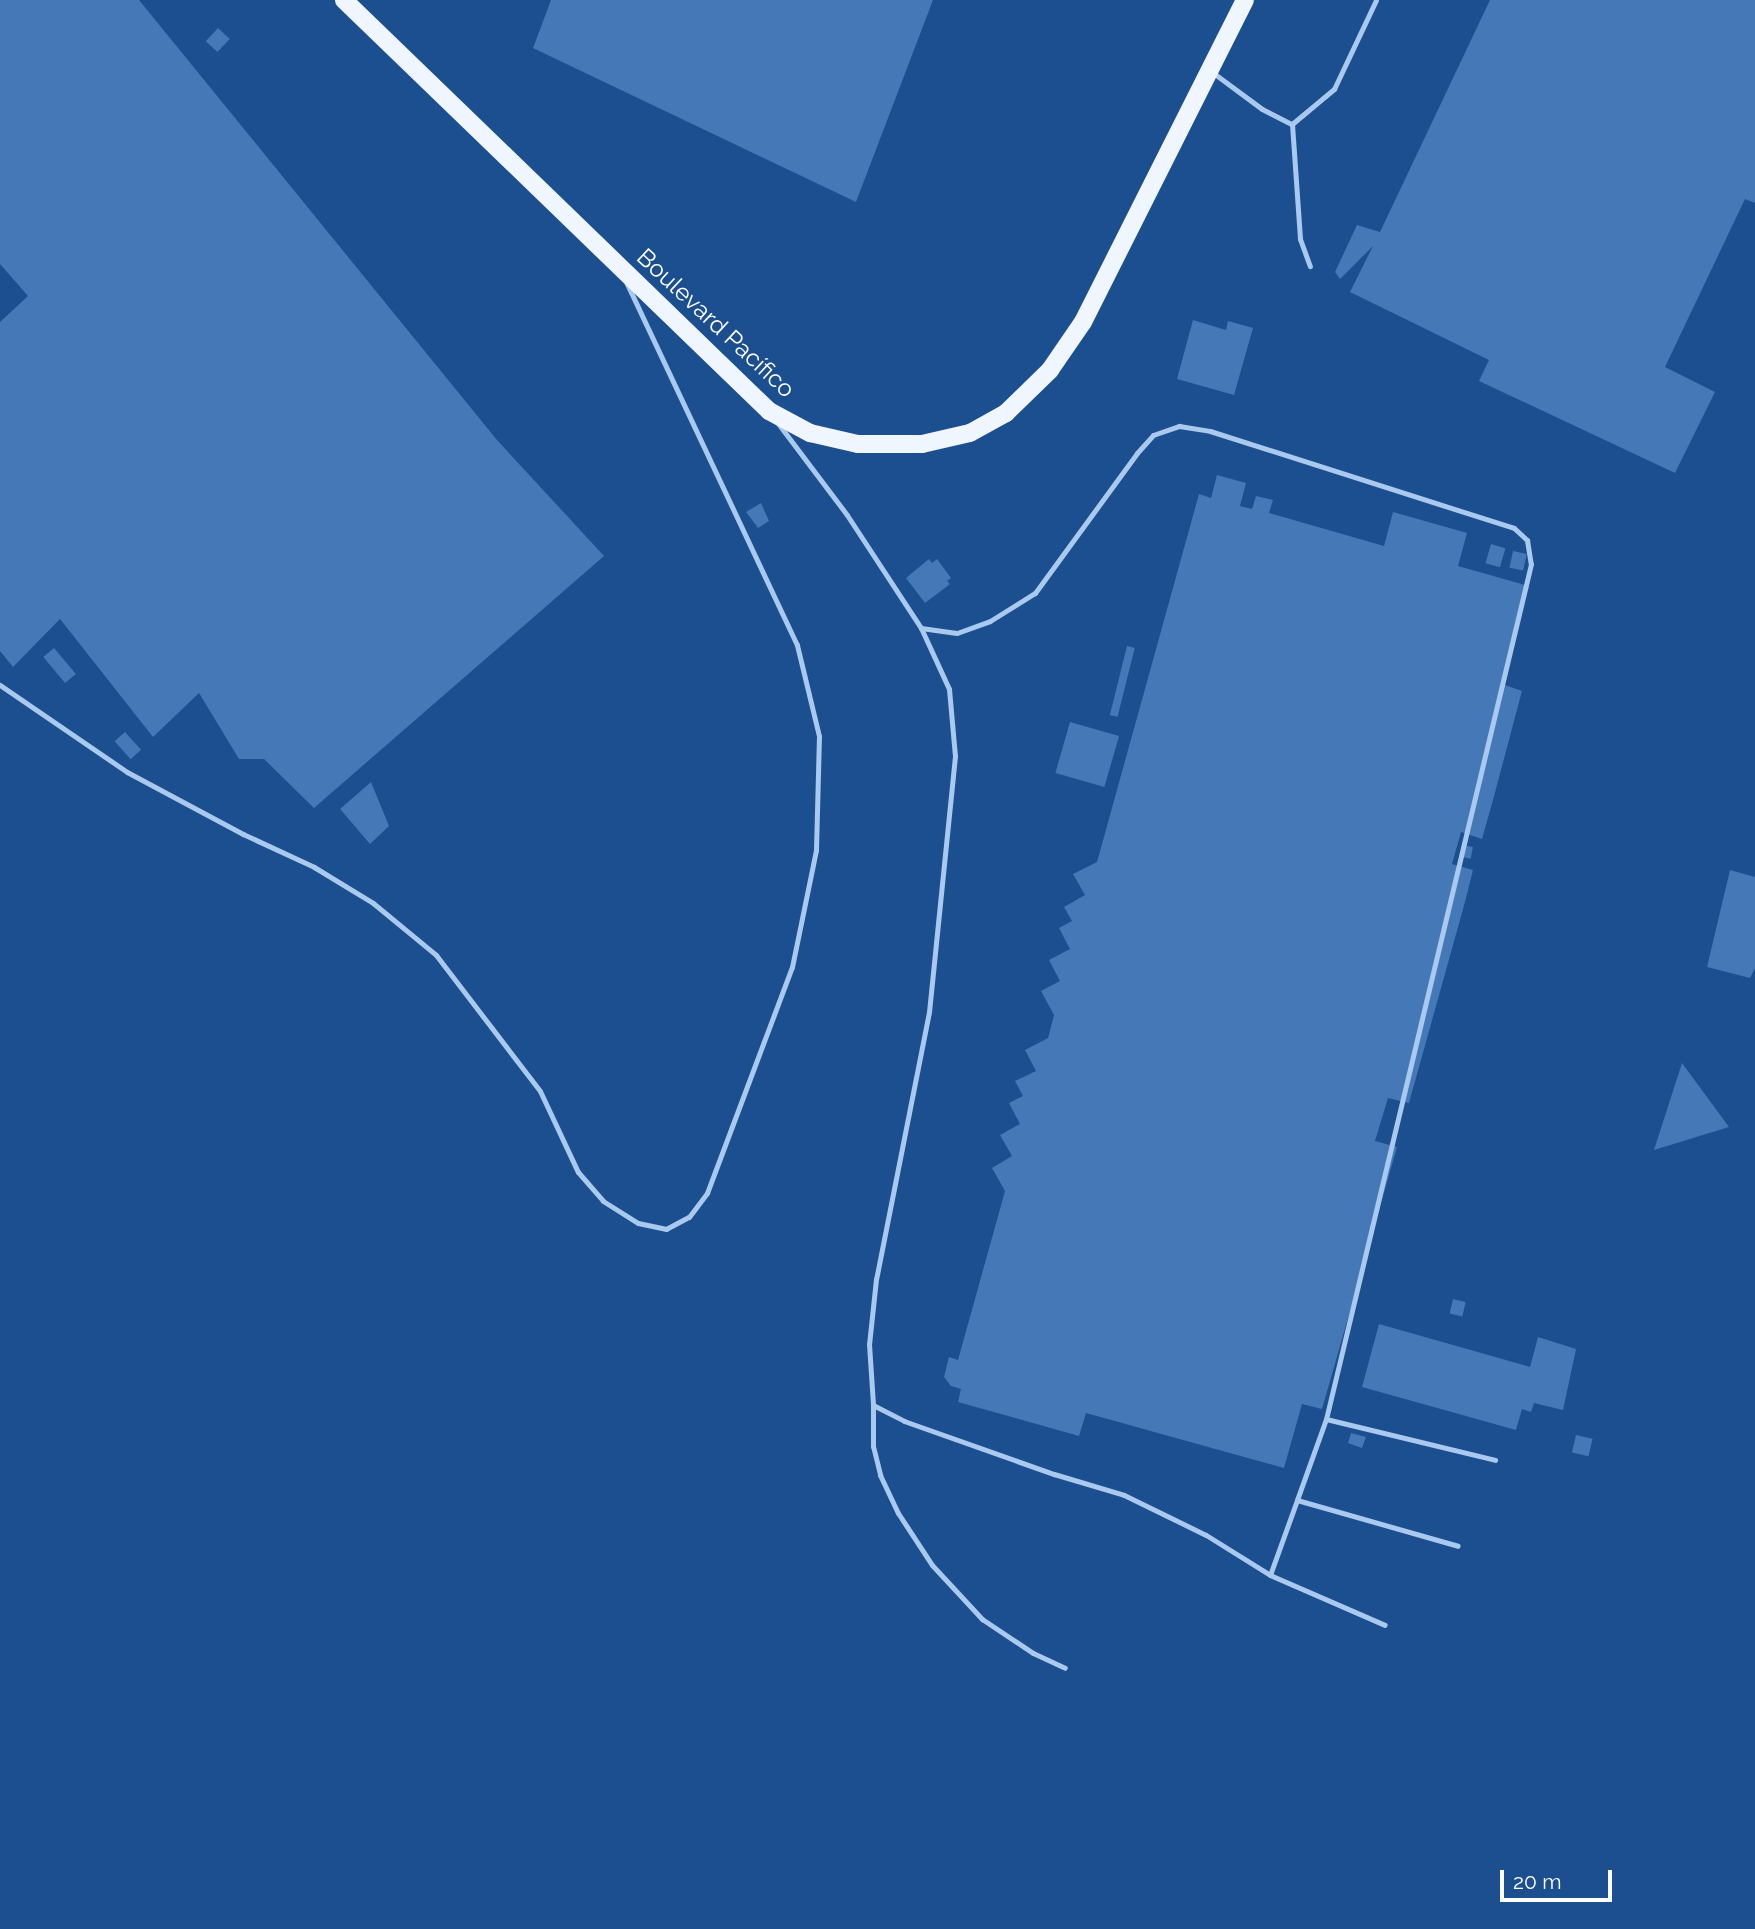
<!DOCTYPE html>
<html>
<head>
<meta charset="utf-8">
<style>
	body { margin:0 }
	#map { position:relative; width:1755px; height:1929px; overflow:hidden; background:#1b4f8f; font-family:Raleway,sans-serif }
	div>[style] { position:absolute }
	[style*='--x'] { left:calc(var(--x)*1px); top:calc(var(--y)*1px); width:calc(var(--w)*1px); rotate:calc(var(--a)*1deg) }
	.building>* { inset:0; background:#4478b7; transform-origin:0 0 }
	.lane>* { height:5px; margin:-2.5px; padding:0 2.5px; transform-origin:2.5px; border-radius:2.5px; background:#a9c9ee }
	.primary>* { height:18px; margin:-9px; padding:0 9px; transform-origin:9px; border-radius:9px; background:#f0f6ff }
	span { translate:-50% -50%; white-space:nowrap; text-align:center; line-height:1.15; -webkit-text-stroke:5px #1b4f8f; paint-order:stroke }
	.street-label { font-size:24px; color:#fff }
	.scale { position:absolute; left:1500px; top:1870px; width:112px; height:32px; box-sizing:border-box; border:4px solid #fff; border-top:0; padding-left:9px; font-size:21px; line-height:24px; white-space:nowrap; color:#fff; -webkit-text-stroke:5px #1b4f8f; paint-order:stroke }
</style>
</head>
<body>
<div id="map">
	<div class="building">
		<i style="clip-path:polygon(0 0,139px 0,497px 440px,604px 556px,314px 808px,264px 759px,239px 759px,199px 693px,153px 737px,60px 619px,13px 667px,0 651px,0 322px,28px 296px,0 264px)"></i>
		<i style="clip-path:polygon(551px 0,933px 0,856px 202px,533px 48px)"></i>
		<i style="clip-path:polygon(1490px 0,1755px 0,1755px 203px,1745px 199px,1665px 367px,1715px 392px,1675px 473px,1479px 381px,1489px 360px,1350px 292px,1373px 246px,1340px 279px,1335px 272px,1357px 225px,1380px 232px)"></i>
		<i style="left:218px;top:28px;width:16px;height:18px;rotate:43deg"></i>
		<i style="clip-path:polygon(1193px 320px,1226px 330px,1228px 321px,1253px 328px,1234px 395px,1177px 379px)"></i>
		<i style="clip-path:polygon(1217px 475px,1246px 483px,1240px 506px,1252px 509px,1256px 496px,1273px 500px,1269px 513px,1384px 546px,1393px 512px,1467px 533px,1458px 566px,1529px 586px,1502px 684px,1522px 691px,1493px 800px,1482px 839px,1461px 832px,1452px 864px,1473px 870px,1465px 902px,1409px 1103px,1388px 1098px,1375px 1141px,1397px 1147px,1322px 1409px,1302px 1404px,1284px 1468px,1086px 1413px,1079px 1436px,958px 1402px,961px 1389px,951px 1386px,944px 1377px,949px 1357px,958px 1360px,1005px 1191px,992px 1168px,1012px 1156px,1000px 1135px,1020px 1124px,1009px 1103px,1023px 1096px,1015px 1081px,1036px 1071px,1025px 1050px,1048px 1038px,1054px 1015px,1041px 991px,1060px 981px,1049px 960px,1070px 949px,1059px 928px,1072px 921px,1064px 907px,1085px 895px,1073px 874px,1097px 862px,1199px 494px,1211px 498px)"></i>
		<i style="clip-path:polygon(761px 503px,769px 521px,758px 528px,746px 512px)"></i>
		<i style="left:1491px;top:544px;width:15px;height:20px;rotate:16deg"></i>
		<i style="left:1513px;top:551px;width:14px;height:17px;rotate:12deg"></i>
		<i style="clip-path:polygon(929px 559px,932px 563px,937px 559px,951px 578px,947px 581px,950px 584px,925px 603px,906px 578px)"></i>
		<i style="left:1127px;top:646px;width:8px;height:71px;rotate:14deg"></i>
		<i style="left:54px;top:648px;width:34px;height:14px;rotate:50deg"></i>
		<i style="left:1070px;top:722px;width:51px;height:53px;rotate:16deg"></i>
		<i style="left:125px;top:732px;width:24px;height:14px;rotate:48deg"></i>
		<i style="clip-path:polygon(371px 782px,389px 826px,370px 844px,340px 809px)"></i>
		<i style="left:1462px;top:845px;width:11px;height:12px;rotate:10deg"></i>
		<i style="clip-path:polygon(1730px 870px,1755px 877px,1755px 968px,1750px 978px,1707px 967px)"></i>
		<i style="clip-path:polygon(1682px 1063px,1729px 1127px,1654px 1150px)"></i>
		<i style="left:1453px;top:1299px;width:13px;height:15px;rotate:13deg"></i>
		<i style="clip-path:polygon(1379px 1324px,1530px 1367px,1538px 1337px,1576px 1349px,1563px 1410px,1534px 1403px,1531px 1412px,1522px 1409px,1516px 1430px,1362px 1387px)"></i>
		<i style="clip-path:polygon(1351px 1433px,1366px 1437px,1362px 1448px,1348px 1443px)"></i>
		<i style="left:1576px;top:1435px;width:17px;height:18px;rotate:13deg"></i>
	</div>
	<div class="lane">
		<i style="--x:1212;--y:72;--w:62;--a:36.5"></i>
		<i style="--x:1262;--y:109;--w:34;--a:27"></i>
		<i style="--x:1292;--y:124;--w:55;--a:-39.8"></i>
		<i style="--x:1334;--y:89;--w:98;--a:-64.7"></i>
		<i style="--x:1292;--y:124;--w:115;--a:86"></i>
		<i style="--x:1300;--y:239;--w:29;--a:70"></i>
		<i style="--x:777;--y:422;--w:116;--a:53"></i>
		<i style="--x:847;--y:515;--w:135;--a:56.8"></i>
		<i style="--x:921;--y:628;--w:67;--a:65.3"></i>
		<i style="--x:949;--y:689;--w:67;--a:84.9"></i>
		<i style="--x:955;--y:756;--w:257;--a:95.8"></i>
		<i style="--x:929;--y:1012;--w:272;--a:101.2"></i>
		<i style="--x:876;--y:1279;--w:65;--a:96.1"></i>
		<i style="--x:869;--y:1344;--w:61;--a:86.2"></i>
		<i style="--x:873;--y:1405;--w:35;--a:27"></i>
		<i style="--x:904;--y:1421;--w:159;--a:19.5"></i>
		<i style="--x:1054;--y:1474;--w:73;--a:16.7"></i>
		<i style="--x:1124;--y:1495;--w:91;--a:26"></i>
		<i style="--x:1206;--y:1535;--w:75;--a:32"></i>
		<i style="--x:1270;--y:1575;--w:125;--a:23.5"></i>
		<i style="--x:921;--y:628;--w:36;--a:8"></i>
		<i style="--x:957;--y:633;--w:35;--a:-20"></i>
		<i style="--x:990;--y:621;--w:53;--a:-31.9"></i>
		<i style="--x:1035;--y:593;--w:173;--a:-53.9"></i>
		<i style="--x:1137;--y:453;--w:24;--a:-48"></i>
		<i style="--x:1153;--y:435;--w:28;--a:-19"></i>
		<i style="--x:1179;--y:426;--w:31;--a:9"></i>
		<i style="--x:1210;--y:431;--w:319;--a:17.7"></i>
		<i style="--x:1514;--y:528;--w:18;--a:43"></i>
		<i style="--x:1527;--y:540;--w:24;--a:81"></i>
		<i style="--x:1531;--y:564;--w:879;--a:103.48"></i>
		<i style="--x:1326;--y:1419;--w:86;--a:109.7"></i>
		<i style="--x:0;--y:685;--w:154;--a:34.4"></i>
		<i style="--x:127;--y:772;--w:132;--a:28.1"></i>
		<i style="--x:243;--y:834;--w:78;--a:24.9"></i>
		<i style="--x:314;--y:867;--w:69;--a:31.4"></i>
		<i style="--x:373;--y:903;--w:82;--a:39.5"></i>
		<i style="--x:436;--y:955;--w:171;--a:52.6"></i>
		<i style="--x:540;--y:1091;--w:89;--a:64.9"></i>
		<i style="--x:578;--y:1172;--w:38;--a:49"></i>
		<i style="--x:603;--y:1201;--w:41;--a:32.2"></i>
		<i style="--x:638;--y:1223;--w:29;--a:12"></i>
		<i style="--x:666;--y:1229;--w:26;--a:-28"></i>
		<i style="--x:689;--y:1217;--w:30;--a:-53"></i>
		<i style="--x:707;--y:1193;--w:241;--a:-69.4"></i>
		<i style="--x:792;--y:967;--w:119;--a:-78.4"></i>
		<i style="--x:816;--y:850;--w:114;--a:-88.5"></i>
		<i style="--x:819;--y:736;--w:94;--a:-103.6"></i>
		<i style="--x:797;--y:645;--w:400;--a:-115.2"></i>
		<i style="--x:873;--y:1405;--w:41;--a:90"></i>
		<i style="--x:873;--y:1446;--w:30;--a:76"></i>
		<i style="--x:880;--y:1475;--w:42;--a:64.7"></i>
		<i style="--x:898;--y:1513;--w:62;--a:56.8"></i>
		<i style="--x:932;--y:1565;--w:74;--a:47.2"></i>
		<i style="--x:982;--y:1619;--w:61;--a:33.7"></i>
		<i style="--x:1033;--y:1653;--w:35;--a:25"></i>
		<i style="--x:1326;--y:1419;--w:174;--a:13.6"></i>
		<i style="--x:1270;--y:1575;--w:80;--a:-70.2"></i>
		<i style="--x:1297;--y:1500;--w:167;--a:15.9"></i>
	</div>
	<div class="primary">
		<i style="--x:344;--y:0;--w:591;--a:44.04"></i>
		<i style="--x:769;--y:411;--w:47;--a:28.2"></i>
		<i style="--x:810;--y:433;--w:49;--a:12.9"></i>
		<i style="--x:858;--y:444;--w:64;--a:0"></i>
		<i style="--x:922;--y:444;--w:49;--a:-12.9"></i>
		<i style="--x:970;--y:433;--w:41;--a:-29.1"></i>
		<i style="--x:1006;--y:413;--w:62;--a:-44.3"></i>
		<i style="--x:1050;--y:370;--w:58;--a:-55.5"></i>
		<i style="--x:1083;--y:322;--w:360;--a:-63.3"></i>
	</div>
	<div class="street-label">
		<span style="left:716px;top:323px;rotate:43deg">Boulevard Pacífico</span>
	</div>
	<div class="scale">20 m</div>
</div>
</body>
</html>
